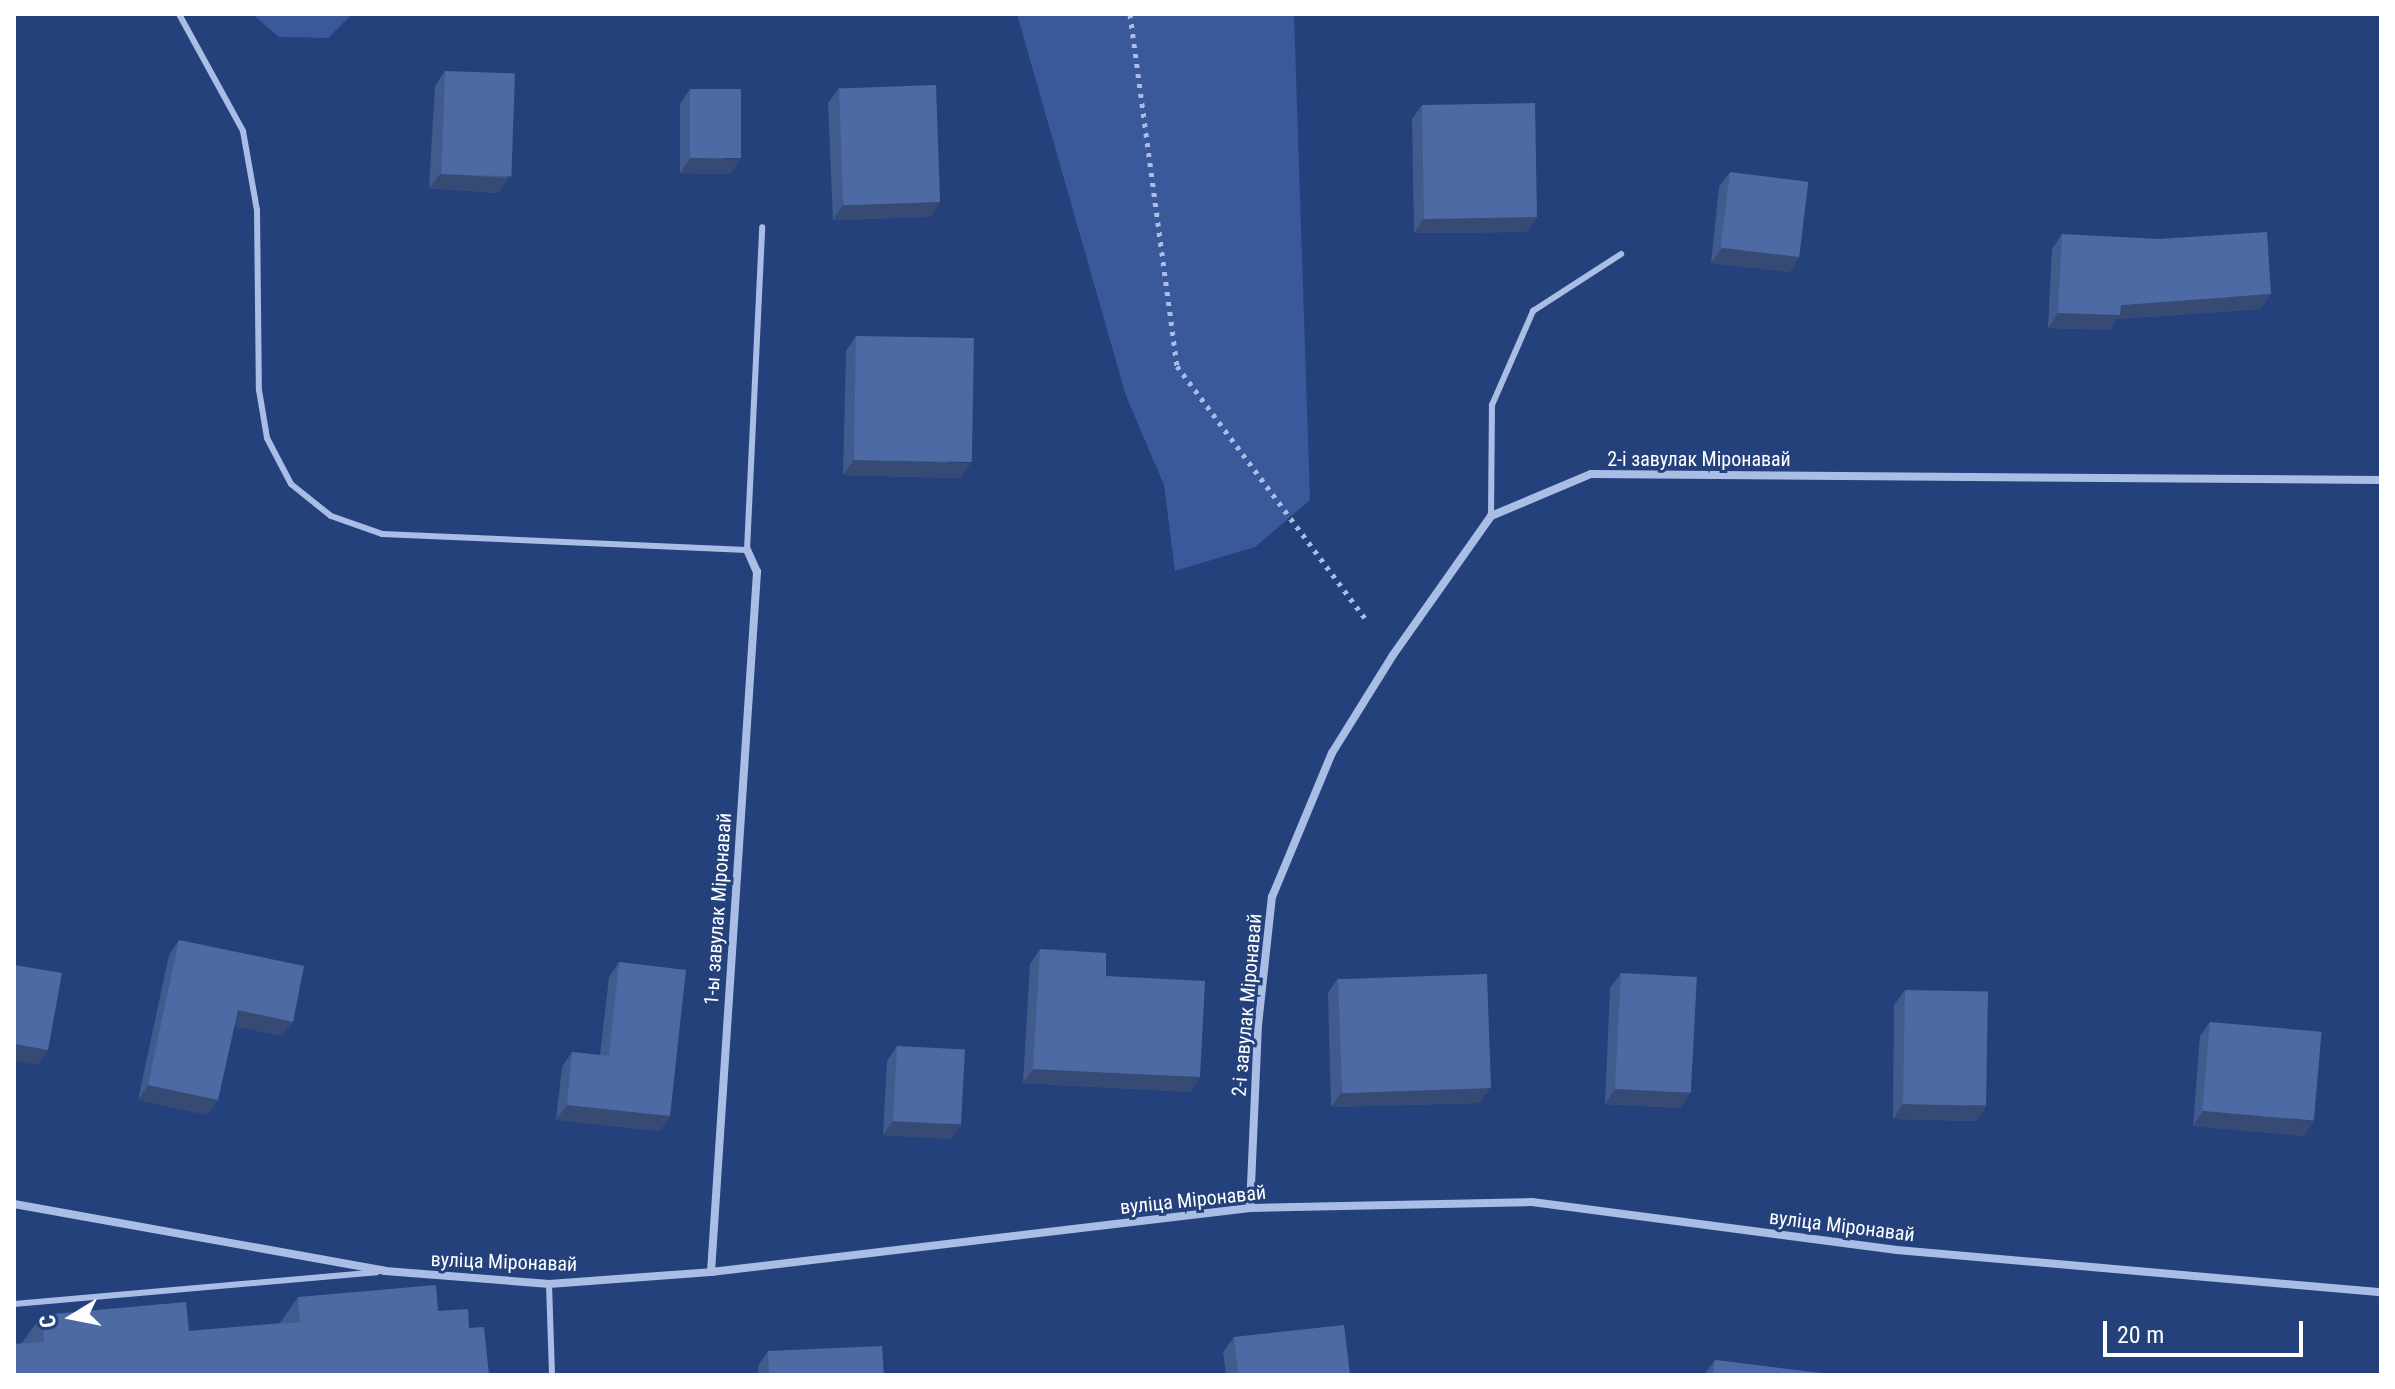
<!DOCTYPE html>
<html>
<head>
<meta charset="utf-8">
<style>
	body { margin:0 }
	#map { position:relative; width:2395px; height:1389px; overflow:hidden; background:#25417c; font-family:"Roboto Condensed",sans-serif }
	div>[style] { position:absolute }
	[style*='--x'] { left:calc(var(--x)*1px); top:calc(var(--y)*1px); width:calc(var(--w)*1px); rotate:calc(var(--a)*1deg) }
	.green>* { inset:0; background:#39599a }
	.path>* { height:5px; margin-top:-2.5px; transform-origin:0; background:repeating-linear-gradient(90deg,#aabee5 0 4px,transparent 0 10px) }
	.service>* { height:6px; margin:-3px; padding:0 3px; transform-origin:3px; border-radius:3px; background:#aabee5 }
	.minor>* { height:8px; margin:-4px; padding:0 4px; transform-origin:4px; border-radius:4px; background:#aabee5 }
	.wall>* { inset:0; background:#425b8e }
	.shaded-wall>* { inset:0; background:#364a74 }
	.building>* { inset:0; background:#4d6aa5; transform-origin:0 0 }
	span { translate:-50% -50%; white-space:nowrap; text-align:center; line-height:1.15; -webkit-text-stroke:6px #25417c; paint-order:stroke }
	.street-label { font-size:20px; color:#fff }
	.frame { position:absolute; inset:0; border:16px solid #fff; pointer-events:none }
	.north { position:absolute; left:32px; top:1277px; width:80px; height:80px; -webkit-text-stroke:6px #25417c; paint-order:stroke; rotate:260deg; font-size:22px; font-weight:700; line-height:32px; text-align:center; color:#fff }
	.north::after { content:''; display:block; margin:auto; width:28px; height:36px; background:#fff; clip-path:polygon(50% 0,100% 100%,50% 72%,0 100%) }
	.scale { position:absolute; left:2103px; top:1321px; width:200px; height:36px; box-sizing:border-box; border:4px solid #fff; border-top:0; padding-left:10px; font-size:24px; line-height:28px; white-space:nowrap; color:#fff; -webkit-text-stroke:6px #25417c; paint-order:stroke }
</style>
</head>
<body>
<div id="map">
	<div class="green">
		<i style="clip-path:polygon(252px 14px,352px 14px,328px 38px,279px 37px)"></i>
		<i style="clip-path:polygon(1017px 14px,1294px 14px,1310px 500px,1255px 547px,1175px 571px,1164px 485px,1126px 396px)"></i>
	</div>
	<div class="path">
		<i style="--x:1130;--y:14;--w:355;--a:82.4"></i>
		<i style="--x:1177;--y:366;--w:319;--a:53.3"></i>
	</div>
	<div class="service">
		<i style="--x:179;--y:14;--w:133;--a:61.3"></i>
		<i style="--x:243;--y:131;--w:80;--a:80"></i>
		<i style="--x:257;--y:210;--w:180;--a:89.4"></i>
		<i style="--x:259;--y:390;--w:49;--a:80.5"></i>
		<i style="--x:267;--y:438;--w:52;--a:62.4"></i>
		<i style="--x:291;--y:484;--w:51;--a:38.7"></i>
		<i style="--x:331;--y:516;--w:54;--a:19.4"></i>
		<i style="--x:382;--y:534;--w:365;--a:2.5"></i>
		<i style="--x:747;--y:550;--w:323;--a:-87.3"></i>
		<i style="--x:1491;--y:516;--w:111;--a:-89.5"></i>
		<i style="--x:1492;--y:405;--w:103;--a:-66.4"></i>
		<i style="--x:1533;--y:311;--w:105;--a:-32.9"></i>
		<i style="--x:549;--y:1284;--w:91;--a:88.1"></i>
		<i style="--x:14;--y:1304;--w:364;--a:-5"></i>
	</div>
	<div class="minor">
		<i style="--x:14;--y:1204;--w:377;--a:10.2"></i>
		<i style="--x:385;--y:1271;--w:165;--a:4.5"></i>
		<i style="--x:549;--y:1284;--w:162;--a:-4.2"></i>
		<i style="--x:711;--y:1272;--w:543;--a:-6.77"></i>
		<i style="--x:1250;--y:1208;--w:282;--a:-1.2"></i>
		<i style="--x:1532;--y:1202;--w:368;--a:7.5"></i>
		<i style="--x:1897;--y:1250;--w:486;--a:5"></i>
		<i style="--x:1250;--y:1208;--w:183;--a:-87.5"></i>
		<i style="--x:1258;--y:1025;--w:129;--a:-83.8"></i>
		<i style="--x:1272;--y:897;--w:156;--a:-67.4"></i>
		<i style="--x:1332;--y:753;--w:115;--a:-58.1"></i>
		<i style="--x:1393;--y:655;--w:170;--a:-54.8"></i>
		<i style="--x:1491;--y:516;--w:108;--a:-22.8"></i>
		<i style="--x:1591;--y:474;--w:790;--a:0.44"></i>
		<i style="--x:711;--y:1272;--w:702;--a:-86.24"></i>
		<i style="--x:757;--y:572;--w:24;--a:-114"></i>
	</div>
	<div class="wall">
		<i style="clip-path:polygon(445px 71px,508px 178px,498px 193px,429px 188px,435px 86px)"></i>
		<i style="clip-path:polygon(839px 88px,930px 217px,833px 220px,828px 103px)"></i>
		<i style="clip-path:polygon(690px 89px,730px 174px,680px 173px,680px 104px)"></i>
		<i style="clip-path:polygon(1422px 105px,1527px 232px,1414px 233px,1412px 119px)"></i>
		<i style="clip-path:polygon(1730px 172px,1790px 272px,1711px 263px,1719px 187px)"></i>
		<i style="clip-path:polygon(2062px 234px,2261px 309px,2117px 319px,2110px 330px,2048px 328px,2052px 249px)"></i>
		<i style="clip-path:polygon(856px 336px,961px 478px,843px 475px,846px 351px)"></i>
		<i style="clip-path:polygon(179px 940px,282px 1036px,234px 1026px,208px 1115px,138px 1100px,169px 955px)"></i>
		<i style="clip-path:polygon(1040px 949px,1106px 976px,1190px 1092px,1023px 1083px,1030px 964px)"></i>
		<i style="clip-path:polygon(619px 962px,660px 1131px,556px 1120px,562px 1067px,572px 1052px,600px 1055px,609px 977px)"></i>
		<i style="clip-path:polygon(1621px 973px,1680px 1108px,1605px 1104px,1610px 988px)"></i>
		<i style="clip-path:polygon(1338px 978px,1490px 1088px,1479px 1103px,1331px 1107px,1328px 993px)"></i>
		<i style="clip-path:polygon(1905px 990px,1977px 1121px,1893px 1119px,1894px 1005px)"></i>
		<i style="clip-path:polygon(2210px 1022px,2304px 1136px,2193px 1126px,2200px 1036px)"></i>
		<i style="clip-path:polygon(897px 1046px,951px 1139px,883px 1135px,887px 1061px)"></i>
		<i style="clip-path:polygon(298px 1297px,438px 1311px,469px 1328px,489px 1375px,21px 1344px,42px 1315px,189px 1331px,280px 1323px)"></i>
		<i style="clip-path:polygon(1234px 1337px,1350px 1375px,1226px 1375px,1223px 1352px)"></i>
		<i style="clip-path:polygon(768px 1351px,884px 1375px,758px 1375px,758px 1366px)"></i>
		<i style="clip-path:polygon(1715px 1360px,1829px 1375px,1704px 1375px)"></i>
	</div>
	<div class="shaded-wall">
		<i style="clip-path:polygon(690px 158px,741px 159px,730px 174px,680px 173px)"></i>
		<i style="clip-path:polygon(440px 174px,508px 178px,498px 193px,429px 188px)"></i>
		<i style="clip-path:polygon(940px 202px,930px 217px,833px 220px,843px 205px)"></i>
		<i style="clip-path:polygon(1537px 217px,1527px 232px,1414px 233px,1424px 218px)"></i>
		<i style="clip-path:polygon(1722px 248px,1800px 257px,1790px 272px,1711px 263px)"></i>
		<i style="clip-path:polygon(2271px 294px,2261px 309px,2117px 319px,2110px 330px,2048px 328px,2058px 313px,2121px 305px)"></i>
		<i style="clip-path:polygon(854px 460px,971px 463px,961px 478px,843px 475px)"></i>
		<i style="clip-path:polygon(238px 1010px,293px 1022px,282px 1036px,227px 1025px)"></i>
		<i style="clip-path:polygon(14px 1044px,48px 1050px,38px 1065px,14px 1061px)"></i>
		<i style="clip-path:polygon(1033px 1069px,1200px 1077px,1190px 1092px,1023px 1083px)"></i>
		<i style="clip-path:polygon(148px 1085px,218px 1100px,208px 1115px,138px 1100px)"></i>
		<i style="clip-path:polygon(1490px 1088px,1479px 1103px,1331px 1107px,1342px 1092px)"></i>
		<i style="clip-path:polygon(1615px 1089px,1690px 1093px,1680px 1108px,1605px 1104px)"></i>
		<i style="clip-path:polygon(1903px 1104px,1987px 1106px,1977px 1121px,1893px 1119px)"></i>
		<i style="clip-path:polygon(567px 1105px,670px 1116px,660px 1131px,556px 1120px)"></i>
		<i style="clip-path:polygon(2203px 1111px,2314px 1121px,2304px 1136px,2193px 1126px)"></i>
		<i style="clip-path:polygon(893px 1121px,962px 1125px,951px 1139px,883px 1135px)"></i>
	</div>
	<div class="building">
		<i style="left:445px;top:71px;width:70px;height:103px;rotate:2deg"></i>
		<i style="left:936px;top:85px;width:117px;height:97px;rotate:88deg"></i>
		<i style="left:690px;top:89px;width:51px;height:69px"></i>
		<i style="left:1535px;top:103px;width:114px;height:113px;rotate:89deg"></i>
		<i style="left:1730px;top:172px;width:79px;height:76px;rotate:7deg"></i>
		<i style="clip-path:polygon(2267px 232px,2271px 294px,2121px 305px,2120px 315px,2058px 313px,2062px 234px,2159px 239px)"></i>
		<i style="left:856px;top:336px;width:118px;height:124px;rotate:1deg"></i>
		<i style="clip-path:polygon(179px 940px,304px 966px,293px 1022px,238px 1010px,218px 1100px,148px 1085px)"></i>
		<i style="clip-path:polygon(1040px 949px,1106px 953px,1106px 976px,1205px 981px,1200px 1077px,1033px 1069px)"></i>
		<i style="clip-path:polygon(619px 962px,686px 970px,670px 1116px,567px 1105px,572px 1052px,609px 1056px)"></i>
		<i style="clip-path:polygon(14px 965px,62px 973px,48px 1050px,14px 1044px)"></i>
		<i style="left:1621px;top:973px;width:76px;height:116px;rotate:3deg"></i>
		<i style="left:1487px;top:974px;width:114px;height:149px;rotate:88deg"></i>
		<i style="left:1905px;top:990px;width:83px;height:114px;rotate:1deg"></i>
		<i style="left:2210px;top:1022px;width:112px;height:89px;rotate:5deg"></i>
		<i style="left:897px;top:1046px;width:68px;height:75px;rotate:3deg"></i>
		<i style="clip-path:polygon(436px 1285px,438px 1311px,468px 1309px,469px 1328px,484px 1327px,489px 1375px,14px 1375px,14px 1344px,44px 1342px,42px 1315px,186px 1302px,189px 1331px,300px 1322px,298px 1297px)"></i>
		<i style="clip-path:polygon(1344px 1325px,1350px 1375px,1238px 1375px,1234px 1337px)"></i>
		<i style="clip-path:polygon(882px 1346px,884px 1375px,769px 1375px,768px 1351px)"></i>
		<i style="clip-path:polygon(1715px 1360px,1829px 1374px,1829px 1375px,1713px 1375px)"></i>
	</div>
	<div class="street-label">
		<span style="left:1699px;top:459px">2-і завулак Міронавай</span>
		<span style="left:718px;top:909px;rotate:-86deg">1-ы завулак Міронавай</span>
		<span style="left:1247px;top:1005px;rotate:-85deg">2-і завулак Міронавай</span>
		<span style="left:1193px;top:1200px;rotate:-6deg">вуліца Міронавай</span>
		<span style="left:1842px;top:1226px;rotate:7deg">вуліца Міронавай</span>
		<span style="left:504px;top:1262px;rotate:2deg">вуліца Міронавай</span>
	</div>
	<div class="frame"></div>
	<div class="north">С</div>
	<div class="scale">20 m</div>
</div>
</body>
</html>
